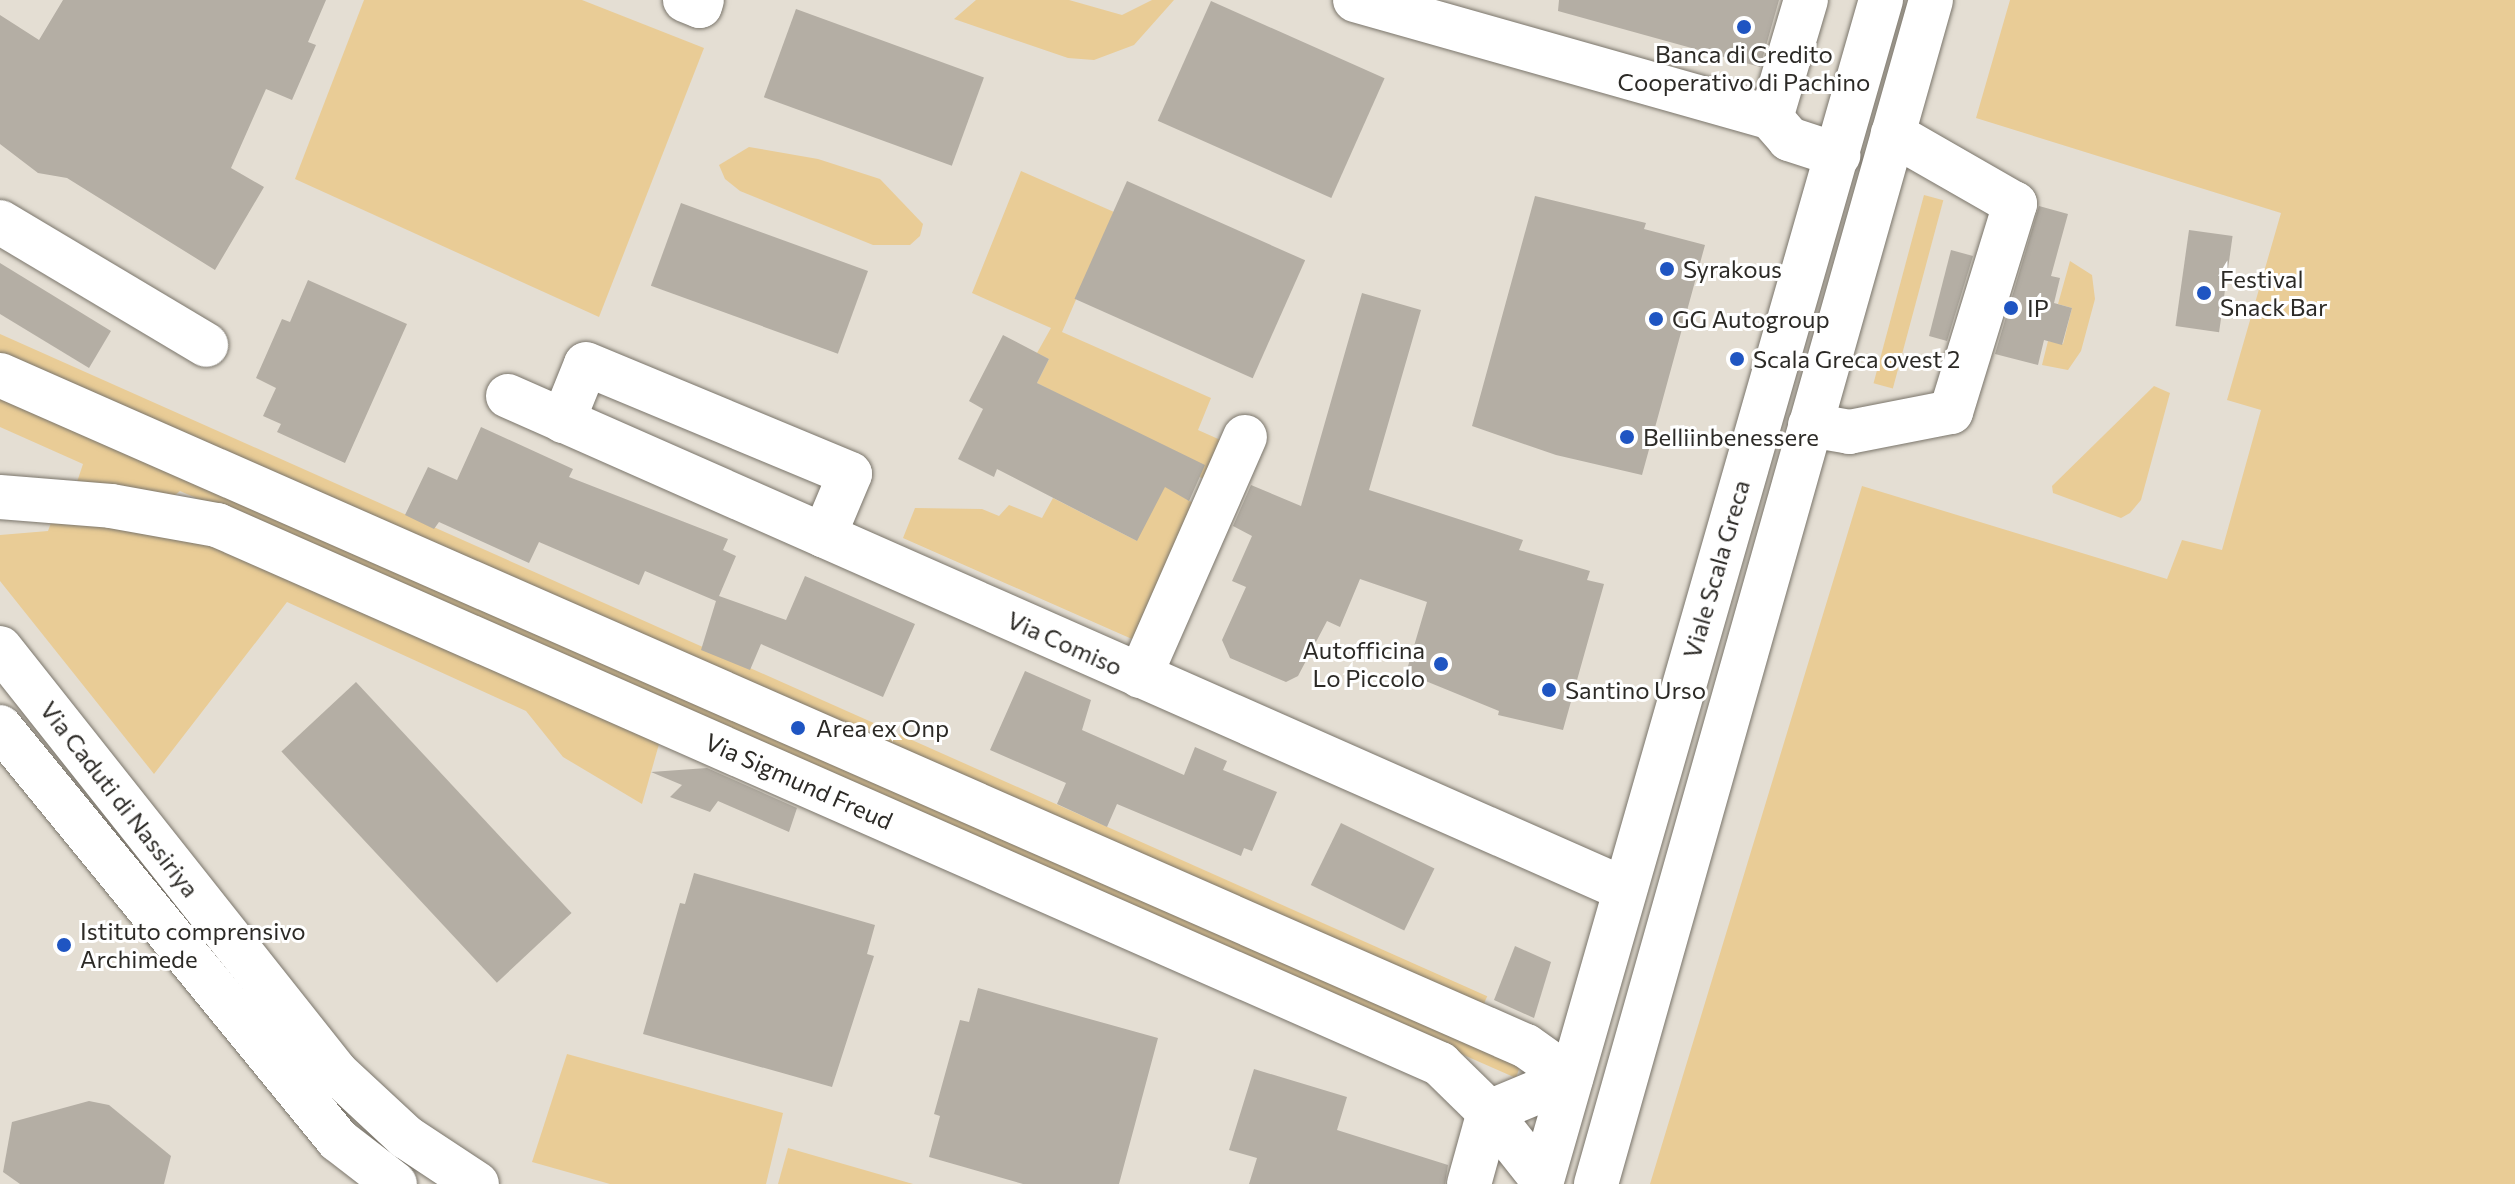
<!DOCTYPE html>
<html>
<head>
<meta charset="utf-8">
<style>
	body { margin:0 }
	#map { position:relative; width:2515px; height:1184px; overflow:hidden; background:#e4ded3; font-family:Commissioner,sans-serif }
	div>[style] { position:absolute }
	[style*='--x'] { left:calc(var(--x)*1px); top:calc(var(--y)*1px); width:calc(var(--w)*1px); rotate:calc(var(--a)*1deg) }
	.green>* { inset:0; background:#e9cc96; transform-origin:0 0 }
	.building>* { inset:0; background:#b4aea4; transform-origin:0 0 }
	.roads { filter:drop-shadow(0 0 2px #7a756b) drop-shadow(0 0 2px #7a756b) }
	.minor>* { height:44px; margin:-22px; padding:0 22px; transform-origin:22px; border-radius:22px; background:#fff }
	.major>* { height:44px; margin:-22px; padding:0 22px; transform-origin:22px; border-radius:22px; background:#fff }
	.dots>* { width:22px; height:22px; translate:-50% -50%; box-sizing:border-box; border:4px solid #fff; border-radius:50% }
	span { translate:-50% -50%; white-space:nowrap; text-align:center; line-height:1.15; -webkit-text-stroke:6px #fff; paint-order:stroke }
	.poi-label { font-size:24px; color:#2c2a26 }
	.left { translate:0 -50%; text-align:left }
	.right { translate:-100% -50%; text-align:right }
	.street-label { font-size:24px; color:#2c2a26 }
</style>
</head>
<body>
<div id="map">
	<div class="green">
		<i style="clip-path:polygon(364px 0,582px 0,704px 48px,599px 317px,295px 179px)"></i>
		<i style="clip-path:polygon(976px 0,1069px 0,1122px 15px,1152px 0,1174px 0,1134px 45px,1094px 60px,1068px 58px,954px 19px)"></i>
		<i style="clip-path:polygon(2010px 0,2515px 0,2515px 1184px,1650px 1184px,1862px 486px,2167px 579px,2182px 540px,2222px 550px,2261px 410px,2227px 400px,2281px 213px,1976px 118px)"></i>
		<i style="clip-path:polygon(749px 147px,818px 159px,880px 179px,923px 224px,920px 236px,910px 245px,873px 245px,740px 191px,725px 179px,719px 165px)"></i>
		<i style="clip-path:polygon(1021px 171px,1114px 212px,1062px 332px,1211px 398px,1198px 430px,1225px 442px,1208px 481px,1191px 473px,1180px 495px,1198px 506px,1141px 643px,903px 538px,915px 508px,982px 509px,999px 516px,1009px 505px,1042px 518px,1053px 498px,1137px 541px,1133px 432px,1037px 383px,1049px 359px,1037px 353px,1051px 328px,972px 293px)"></i>
		<i style="left:1924px;top:195px;width:20px;height:195px;rotate:15deg"></i>
		<i style="clip-path:polygon(2070px 261px,2092px 275px,2095px 299px,2081px 351px,2068px 370px,2042px 365px,2048px 341px,2063px 344px,2072px 308px,2058px 304px)"></i>
		<i style="left:0;top:334px;width:1628px;height:20px;rotate:24deg"></i>
		<i style="clip-path:polygon(2154px 386px,2170px 393px,2141px 500px,2130px 513px,2121px 518px,2053px 493px,2052px 486px)"></i>
		<i style="clip-path:polygon(0 393px,1521px 1063px,1516px 1078px,180px 491px,170px 499px,76px 485px,83px 464px,0 427px)"></i>
		<i style="clip-path:polygon(52px 520px,200px 536px,661px 737px,642px 804px,563px 757px,526px 711px,287px 602px,154px 774px,0 581px,0 535px,48px 531px)"></i>
		<i style="clip-path:polygon(567px 1054px,783px 1113px,766px 1184px,610px 1184px,532px 1162px)"></i>
		<i style="clip-path:polygon(788px 1148px,913px 1184px,778px 1184px)"></i>
	</div>
	<div class="building">
		<i style="clip-path:polygon(63px 0,326px 0,308px 42px,316px 45px,292px 100px,266px 89px,231px 168px,264px 187px,215px 270px,67px 178px,38px 173px,0 144px,0 15px,39px 40px)"></i>
		<i style="clip-path:polygon(1559px 0,1779px 0,1760px 67px,1558px 11px)"></i>
		<i style="left:1211px;top:1px;width:190px;height:131px;rotate:24deg"></i>
		<i style="left:796px;top:9px;width:200px;height:94px;rotate:20deg"></i>
		<i style="left:1127px;top:181px;width:195px;height:129px;rotate:24deg"></i>
		<i style="clip-path:polygon(1535px 196px,1646px 223px,1644px 229px,1705px 245px,1642px 475px,1556px 455px,1472px 426px)"></i>
		<i style="left:681px;top:203px;width:199px;height:88px;rotate:20deg"></i>
		<i style="clip-path:polygon(2039px 206px,2068px 214px,2051px 276px,2060px 278px,2054px 303px,2072px 308px,2062px 345px,2044px 340px,2038px 365px,1995px 354px)"></i>
		<i style="left:2189px;top:230px;width:44px;height:97px;rotate:8deg"></i>
		<i style="clip-path:polygon(1951px 250px,1973px 256px,1947px 341px,1929px 336px)"></i>
		<i style="clip-path:polygon(0 263px,111px 331px,89px 368px,0 314px)"></i>
		<i style="clip-path:polygon(308px 280px,407px 324px,345px 463px,277px 432px,281px 424px,263px 416px,276px 388px,256px 378px,282px 319px,290px 322px)"></i>
		<i style="clip-path:polygon(1362px 293px,1421px 310px,1369px 490px,1523px 540px,1519px 550px,1590px 571px,1587px 580px,1604px 584px,1563px 730px,1498px 715px,1499px 711px,1406px 673px,1427px 602px,1360px 579px,1340px 627px,1327px 621px,1298px 676px,1286px 682px,1230px 658px,1222px 640px,1246px 587px,1232px 581px,1252px 536px,1233px 526px,1251px 485px,1301px 506px)"></i>
		<i style="clip-path:polygon(1003px 335px,1049px 359px,1037px 383px,1205px 465px,1189px 501px,1165px 487px,1137px 541px,997px 469px,994px 477px,958px 459px,983px 409px,969px 401px)"></i>
		<i style="clip-path:polygon(481px 427px,573px 469px,569px 477px,728px 539px,723px 550px,736px 556px,719px 596px,786px 620px,805px 576px,915px 624px,883px 697px,761px 644px,750px 670px,701px 650px,716px 601px,645px 571px,639px 585px,539px 542px,529px 563px,439px 522px,434px 529px,405px 515px,428px 467px,457px 480px)"></i>
		<i style="clip-path:polygon(1025px 671px,1091px 700px,1082px 730px,1184px 775px,1195px 747px,1227px 761px,1223px 770px,1277px 792px,1252px 851px,1244px 848px,1241px 856px,1117px 804px,1107px 827px,1057px 804px,1066px 783px,990px 750px)"></i>
		<i style="left:356px;top:682px;width:316px;height:102px;rotate:47deg"></i>
		<i style="clip-path:polygon(707px 768px,797px 808px,789px 832px,718px 801px,710px 812px,670px 797px,682px 785px,651px 772px)"></i>
		<i style="left:1341px;top:823px;width:104px;height:69px;rotate:26deg"></i>
		<i style="clip-path:polygon(694px 873px,875px 925px,867px 954px,874px 956px,832px 1087px,643px 1034px,680px 903px,685px 904px)"></i>
		<i style="clip-path:polygon(1515px 946px,1551px 962px,1534px 1018px,1494px 1000px)"></i>
		<i style="clip-path:polygon(978px 988px,1158px 1038px,1119px 1184px,1023px 1184px,929px 1157px,940px 1116px,934px 1114px,960px 1020px,969px 1022px)"></i>
		<i style="clip-path:polygon(1254px 1069px,1347px 1097px,1337px 1130px,1448px 1165px,1445px 1184px,1249px 1184px,1257px 1158px,1229px 1150px)"></i>
		<i style="clip-path:polygon(89px 1101px,109px 1105px,171px 1156px,164px 1184px,20px 1184px,3px 1172px,12px 1122px)"></i>
	</div>
	<div class="roads">
		<div class="minor">
			<i style="--x:685;--y:0;--w:16;--a:22"></i>
			<i style="--x:700;--y:6;--w:6;--a:-72"></i>
			<i style="--x:1355;--y:0;--w:432;--a:15.8"></i>
			<i style="--x:1771;--y:118;--w:28;--a:49"></i>
			<i style="--x:1789;--y:139;--w:52;--a:18.1"></i>
			<i style="--x:1771;--y:118;--w:123;--a:-73.5"></i>
			<i style="--x:0;--y:222;--w:240;--a:30.8"></i>
			<i style="--x:0;--y:375;--w:1667;--a:23.74"></i>
			<i style="--x:1526;--y:1046;--w:55;--a:35.4"></i>
			<i style="--x:508;--y:396;--w:1218;--a:23.83"></i>
			<i style="--x:563;--y:421;--w:61;--a:-68"></i>
			<i style="--x:586;--y:364;--w:286;--a:22.6"></i>
			<i style="--x:850;--y:474;--w:67;--a:112.8"></i>
			<i style="--x:1810;--y:425;--w:40;--a:10"></i>
			<i style="--x:1849;--y:432;--w:104;--a:-11.1"></i>
			<i style="--x:1951;--y:412;--w:218;--a:-72.9"></i>
			<i style="--x:2015;--y:204;--w:141;--a:-150.2"></i>
			<i style="--x:0;--y:497;--w:111;--a:4.6"></i>
			<i style="--x:111;--y:506;--w:108;--a:10.2"></i>
			<i style="--x:217;--y:525;--w:1337;--a:23.78"></i>
			<i style="--x:1440;--y:1064;--w:69;--a:44.4"></i>
			<i style="--x:1489;--y:1112;--w:85;--a:51.7"></i>
			<i style="--x:0;--y:648;--w:541;--a:51.6"></i>
			<i style="--x:336;--y:1072;--w:96;--a:42.9"></i>
			<i style="--x:406;--y:1137;--w:85;--a:33.5"></i>
			<i style="--x:1140;--y:676;--w:261;--a:-66.3"></i>
			<i style="--x:0;--y:727;--w:534;--a:50.7"></i>
			<i style="--x:338;--y:1140;--w:72;--a:37.7"></i>
			<i style="--x:1469;--y:1184;--w:75;--a:-74.5"></i>
			<i style="--x:1489;--y:1112;--w:89;--a:-22.5"></i>
		</div>
		<div class="major">
			<i style="--x:1541;--y:1184;--w:1232;--a:-73.98"></i>
			<i style="--x:1596;--y:1184;--w:1230;--a:-74.2"></i>
		</div>
	</div>
	<div class="dots">
		<i style="left:1744px;top:27px;background:#1f55c2"></i>
		<i style="left:1667px;top:269px;background:#1f55c2"></i>
		<i style="left:2204px;top:293px;background:#1f55c2"></i>
		<i style="left:2011px;top:308px;background:#1f55c2"></i>
		<i style="left:1656px;top:319px;background:#1f55c2"></i>
		<i style="left:1737px;top:359px;background:#1f55c2"></i>
		<i style="left:1627px;top:437px;background:#1f55c2"></i>
		<i style="left:1441px;top:664px;background:#1f55c2"></i>
		<i style="left:1549px;top:690px;background:#1f55c2"></i>
		<i style="left:798px;top:728px;background:#1f55c2"></i>
		<i style="left:64px;top:945px;background:#1f55c2"></i>
	</div>
	<div class="poi-label">
		<span style="left:1744px;top:68px">Banca di Credito<br>Cooperativo di Pachino</span>
		<span class="left" style="left:1683px;top:269px">Syrakous</span>
		<span class="left" style="left:2220px;top:293px">Festival<br>Snack Bar</span>
		<span class="left" style="left:2027px;top:308px">IP</span>
		<span class="left" style="left:1672px;top:319px">GG Autogroup</span>
		<span class="left" style="left:1753px;top:359px">Scala Greca ovest 2</span>
		<span class="left" style="left:1643px;top:437px">Belliinbenessere</span>
		<span class="right" style="left:1425px;top:664px">Autofficina<br>Lo Piccolo</span>
		<span class="left" style="left:1565px;top:690px">Santino Urso</span>
		<span class="left" style="left:816px;top:728px">Area ex Onp</span>
		<span class="left" style="left:80px;top:945px">Istituto comprensivo<br>Archimede</span>
	</div>
	<div class="street-label">
		<span style="left:1716px;top:569px;rotate:-74deg">Viale Scala Greca</span>
		<span style="left:1065px;top:643px;rotate:24deg">Via Comiso</span>
		<span style="left:799px;top:781px;rotate:24deg">Via Sigmund Freud</span>
		<span style="left:120px;top:799px;rotate:52deg">Via Caduti di Nassiriya</span>
	</div>
</div>
</body>
</html>
